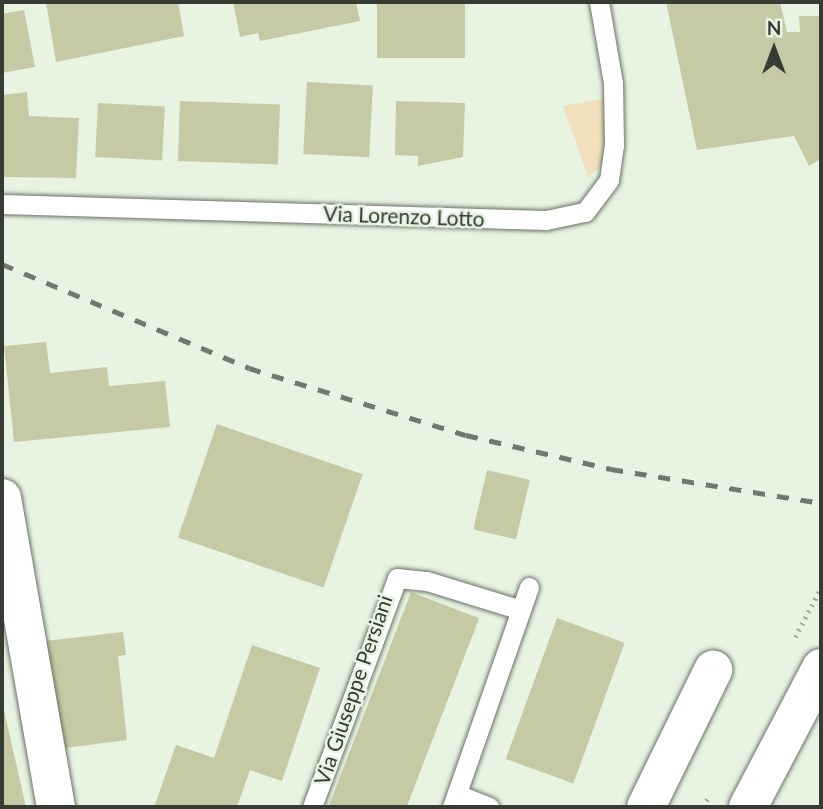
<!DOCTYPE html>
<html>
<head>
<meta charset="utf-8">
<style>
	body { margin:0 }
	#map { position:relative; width:823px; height:809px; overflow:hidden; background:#e7f4e2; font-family:Lato,sans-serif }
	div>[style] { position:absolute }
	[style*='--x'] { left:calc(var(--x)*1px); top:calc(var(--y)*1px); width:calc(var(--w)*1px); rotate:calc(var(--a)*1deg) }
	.green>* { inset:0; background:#f0e0bc }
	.building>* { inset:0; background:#c6caa4; transform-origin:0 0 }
	.path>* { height:4.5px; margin-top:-2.25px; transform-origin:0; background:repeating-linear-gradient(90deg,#a3ad9f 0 2px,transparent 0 7px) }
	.roads { filter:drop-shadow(0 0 2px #687364) drop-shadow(0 0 2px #687364) }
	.lane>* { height:19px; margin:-9.5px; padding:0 9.5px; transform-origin:9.5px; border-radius:9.5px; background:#fff }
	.street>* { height:38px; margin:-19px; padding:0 19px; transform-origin:19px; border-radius:19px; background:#fff }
	.secondary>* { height:38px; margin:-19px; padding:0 19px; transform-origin:19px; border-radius:19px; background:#fff }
	.rail>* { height:5px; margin-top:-2.5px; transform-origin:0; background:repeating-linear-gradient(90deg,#71796e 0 12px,transparent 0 24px) }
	span { translate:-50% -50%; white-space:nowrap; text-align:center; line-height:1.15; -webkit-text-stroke:5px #e7f4e2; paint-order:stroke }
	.street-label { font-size:21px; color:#363b34 }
	.frame { position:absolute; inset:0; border:4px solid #363b34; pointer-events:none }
	.north { position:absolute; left:739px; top:14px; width:70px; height:70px; -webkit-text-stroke:5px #e7f4e2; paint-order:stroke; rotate:0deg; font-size:19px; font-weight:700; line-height:28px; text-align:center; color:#363b34 }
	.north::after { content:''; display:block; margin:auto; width:24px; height:32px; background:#363b34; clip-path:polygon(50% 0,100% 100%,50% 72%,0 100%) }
</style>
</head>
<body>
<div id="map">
	<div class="green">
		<i style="clip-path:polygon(606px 98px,607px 162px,588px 177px,563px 106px)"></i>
	</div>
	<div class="building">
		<i style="clip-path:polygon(46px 2px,178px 2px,184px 36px,56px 62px)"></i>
		<i style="clip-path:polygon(233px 2px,356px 2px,360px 21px,260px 41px,258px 33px,240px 37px)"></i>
		<i style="left:377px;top:2px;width:88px;height:56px"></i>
		<i style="clip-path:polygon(666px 2px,780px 2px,787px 32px,800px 32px,799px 16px,821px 16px,821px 159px,809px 166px,794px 136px,697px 150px)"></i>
		<i style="clip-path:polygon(24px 10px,35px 67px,2px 73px,2px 14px)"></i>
		<i style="left:307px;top:82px;width:66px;height:72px;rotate:3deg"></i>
		<i style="clip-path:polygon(27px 92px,29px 116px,79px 118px,76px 178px,2px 177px,2px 95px)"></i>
		<i style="left:180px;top:101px;width:100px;height:60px;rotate:2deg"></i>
		<i style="clip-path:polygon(396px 101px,465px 103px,463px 157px,418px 166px,418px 156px,395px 155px)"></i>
		<i style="left:98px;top:103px;width:67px;height:54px;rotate:3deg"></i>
		<i style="clip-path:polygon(46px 342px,50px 373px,107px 367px,109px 386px,165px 381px,170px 427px,14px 442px,4px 346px)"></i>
		<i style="left:217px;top:424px;width:154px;height:120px;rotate:19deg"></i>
		<i style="left:487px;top:470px;width:44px;height:61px;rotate:13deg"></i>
		<i style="left:411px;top:592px;width:73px;height:230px;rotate:21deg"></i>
		<i style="left:557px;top:618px;width:72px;height:150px;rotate:20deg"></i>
		<i style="clip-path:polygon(123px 632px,126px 655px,118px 656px,127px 740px,57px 749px,45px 641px)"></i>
		<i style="clip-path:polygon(252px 645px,320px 668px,282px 781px,250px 770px,237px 807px,154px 807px,176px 745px,214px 758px)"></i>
		<i style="clip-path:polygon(2px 706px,3px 706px,26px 807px,2px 807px)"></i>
	</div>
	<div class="path">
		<i style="--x:795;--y:637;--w:55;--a:-62"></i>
		<i style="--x:703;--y:807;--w:13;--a:-61"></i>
	</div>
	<div class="roads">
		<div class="lane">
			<i style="--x:2;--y:204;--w:544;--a:1.68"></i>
			<i style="--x:546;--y:220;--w:40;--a:-12"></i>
			<i style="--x:585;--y:212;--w:40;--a:-53"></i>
			<i style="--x:609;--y:180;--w:34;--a:-82"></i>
			<i style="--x:614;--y:146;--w:63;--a:-90.9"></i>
			<i style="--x:613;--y:83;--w:82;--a:-99.8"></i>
			<i style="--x:457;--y:794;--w:35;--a:22"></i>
			<i style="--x:312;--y:807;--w:244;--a:-69.6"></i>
			<i style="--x:397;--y:578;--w:30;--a:6"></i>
			<i style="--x:427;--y:581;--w:98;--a:17.1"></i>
			<i style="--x:452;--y:807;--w:233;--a:-70.7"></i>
		</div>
		<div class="street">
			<i style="--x:646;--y:807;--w:153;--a:-63.9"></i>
		</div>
		<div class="secondary">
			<i style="--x:2;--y:498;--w:314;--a:80.1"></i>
			<i style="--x:748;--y:807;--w:157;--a:-62.3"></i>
		</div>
	</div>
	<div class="rail">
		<i style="--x:2;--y:264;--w:268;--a:22.8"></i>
		<i style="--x:249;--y:368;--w:227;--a:17.2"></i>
		<i style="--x:466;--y:435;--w:149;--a:13.2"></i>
		<i style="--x:611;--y:469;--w:213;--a:9.2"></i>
	</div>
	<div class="street-label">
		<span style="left:404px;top:216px;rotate:2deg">Via Lorenzo Lotto</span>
		<span style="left:353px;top:690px;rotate:-71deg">Via Giuseppe Persiani</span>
	</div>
	<div class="frame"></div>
	<div class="north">N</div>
</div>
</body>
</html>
